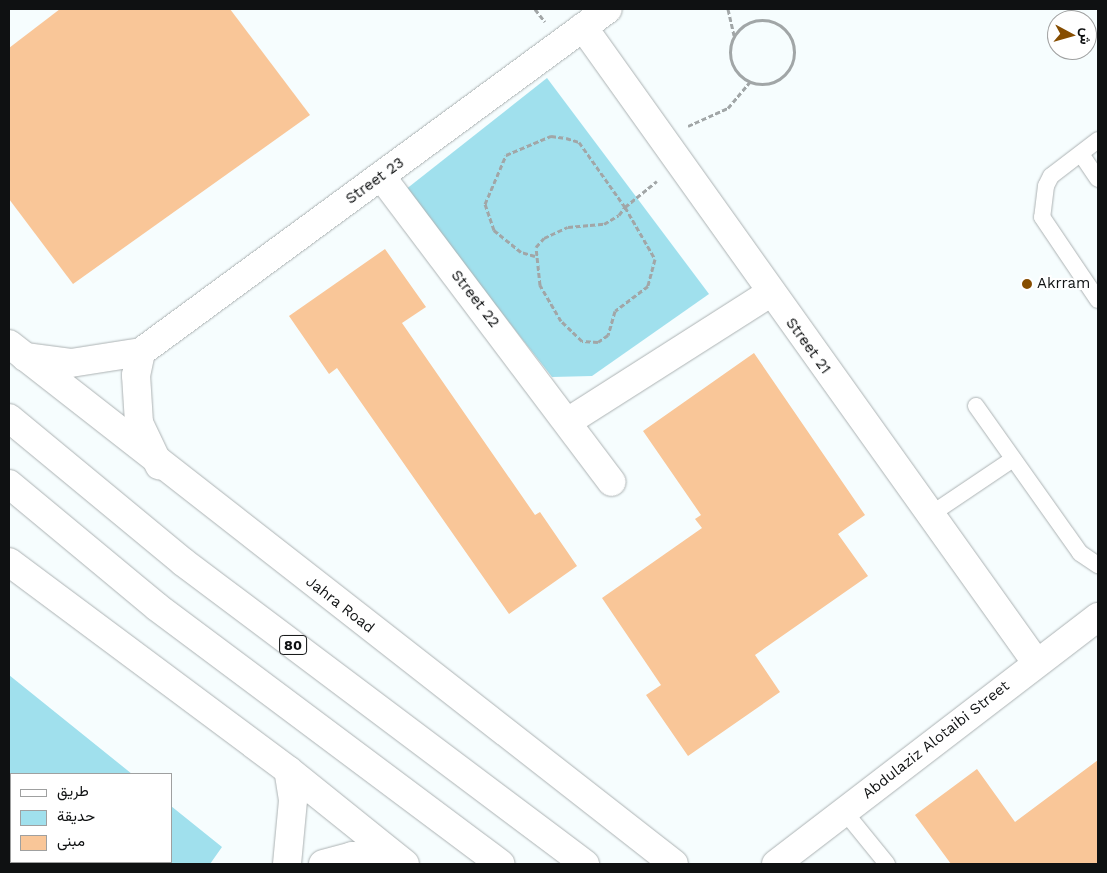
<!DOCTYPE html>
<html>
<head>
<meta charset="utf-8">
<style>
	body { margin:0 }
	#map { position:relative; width:1107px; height:873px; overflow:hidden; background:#f6fdfe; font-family:"Work Sans",Vazirmatn,sans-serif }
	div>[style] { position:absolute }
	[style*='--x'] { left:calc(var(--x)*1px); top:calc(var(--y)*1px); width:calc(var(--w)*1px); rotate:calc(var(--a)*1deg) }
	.green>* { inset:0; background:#a0e0ed }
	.building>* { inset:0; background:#f9c698 }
	.path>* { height:3px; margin-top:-1.5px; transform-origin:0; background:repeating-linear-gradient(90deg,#a1a6a7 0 5px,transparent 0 7.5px) }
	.path>.ring { margin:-1.5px; padding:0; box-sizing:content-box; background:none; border:3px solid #a1a6a7; border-radius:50% }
	.roads { filter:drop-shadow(0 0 1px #acb2b3) drop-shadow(0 0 1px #acb2b3) }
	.lane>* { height:16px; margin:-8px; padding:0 8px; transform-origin:8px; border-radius:8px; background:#fff }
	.street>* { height:28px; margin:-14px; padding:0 14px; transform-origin:14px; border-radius:14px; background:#fff }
	.primary>* { height:28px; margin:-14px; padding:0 14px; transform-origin:14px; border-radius:14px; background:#fff }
	.highway>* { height:28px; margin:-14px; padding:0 14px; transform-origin:14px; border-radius:14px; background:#fff }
	.dots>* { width:14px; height:14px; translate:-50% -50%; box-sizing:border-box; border:2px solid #fff; border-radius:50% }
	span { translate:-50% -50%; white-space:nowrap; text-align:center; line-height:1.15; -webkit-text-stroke:4px #fff; paint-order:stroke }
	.shield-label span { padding:1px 4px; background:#fff; border:1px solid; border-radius:4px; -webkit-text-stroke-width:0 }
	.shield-label { font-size:14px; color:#0f1112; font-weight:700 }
	.street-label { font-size:15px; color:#0f1112 }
	.poi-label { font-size:15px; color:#0f1112 }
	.left { translate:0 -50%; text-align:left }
	.frame { position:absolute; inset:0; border:10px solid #0f1112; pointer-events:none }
	.legend { position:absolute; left:10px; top:773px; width:162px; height:90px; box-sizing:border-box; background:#fff; border:1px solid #9fa0a0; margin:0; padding:6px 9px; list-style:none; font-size:15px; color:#0f1112 }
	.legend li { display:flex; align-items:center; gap:10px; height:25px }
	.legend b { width:25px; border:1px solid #9fa0a0 }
	.north { position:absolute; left:1047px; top:10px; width:50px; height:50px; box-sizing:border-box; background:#fff; border:1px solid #9fa0a0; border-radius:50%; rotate:96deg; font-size:14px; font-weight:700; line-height:20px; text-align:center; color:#0f1112 }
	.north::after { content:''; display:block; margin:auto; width:18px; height:22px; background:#864d00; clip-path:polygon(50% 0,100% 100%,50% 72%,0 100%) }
</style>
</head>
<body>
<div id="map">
	<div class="green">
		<i style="clip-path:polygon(547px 78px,709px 294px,592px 376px,552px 377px,405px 190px)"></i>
		<i style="clip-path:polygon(9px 675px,132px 774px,11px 774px,11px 862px,171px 862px,171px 806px,222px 847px,210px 864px,9px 864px)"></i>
	</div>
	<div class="building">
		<i style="clip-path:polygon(60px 9px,230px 9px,310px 115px,73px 284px,9px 199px,9px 48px)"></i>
		<i style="clip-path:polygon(385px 249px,426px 307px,402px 323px,535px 515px,540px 512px,577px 566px,509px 614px,337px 368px,329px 374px,289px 316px)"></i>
		<i style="clip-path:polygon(754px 353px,865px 515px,838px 534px,868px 576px,755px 655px,780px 692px,688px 756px,646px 695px,661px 685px,602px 598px,702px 528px,695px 519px,701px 515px,643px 431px)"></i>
		<i style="clip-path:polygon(1098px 760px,1098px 864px,951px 864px,915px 815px,977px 769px,1015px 822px)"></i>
	</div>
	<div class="path">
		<i style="--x:535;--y:9;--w:16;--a:52"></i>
		<i style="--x:728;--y:9;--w:27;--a:77"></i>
		<i class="ring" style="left:730px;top:20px;width:61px;height:61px"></i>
		<i style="--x:688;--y:126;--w:44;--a:-24.2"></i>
		<i style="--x:728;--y:108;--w:34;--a:-50"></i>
		<i style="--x:535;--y:256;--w:15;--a:-164"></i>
		<i style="--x:521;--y:252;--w:35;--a:-141"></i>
		<i style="--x:494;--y:230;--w:28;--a:-109"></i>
		<i style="--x:485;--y:204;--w:53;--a:-66.8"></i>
		<i style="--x:506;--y:155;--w:49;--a:-22.9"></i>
		<i style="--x:551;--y:136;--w:15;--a:8"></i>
		<i style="--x:566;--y:138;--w:14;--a:17"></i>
		<i style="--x:579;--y:142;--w:80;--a:54.7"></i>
		<i style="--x:625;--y:207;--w:60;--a:60"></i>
		<i style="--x:655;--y:259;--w:28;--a:105"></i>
		<i style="--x:648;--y:286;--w:41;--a:142.9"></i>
		<i style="--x:615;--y:311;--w:25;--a:106"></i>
		<i style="--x:608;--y:335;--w:12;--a:145"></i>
		<i style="--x:598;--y:342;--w:16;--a:-176"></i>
		<i style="--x:582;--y:341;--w:29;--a:-136"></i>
		<i style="--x:561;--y:321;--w:42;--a:-120.3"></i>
		<i style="--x:540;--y:285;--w:38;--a:-96"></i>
		<i style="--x:536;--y:247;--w:12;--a:-48"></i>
		<i style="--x:544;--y:238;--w:26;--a:-25"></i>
		<i style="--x:568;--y:227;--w:36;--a:-5"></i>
		<i style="--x:604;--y:224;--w:17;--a:-31"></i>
		<i style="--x:619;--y:215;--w:10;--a:-53"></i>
		<i style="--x:625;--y:207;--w:41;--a:-39.1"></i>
		<i style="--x:9;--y:786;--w:4;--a:63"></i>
		<i style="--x:99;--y:862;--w:3;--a:45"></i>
	</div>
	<div class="roads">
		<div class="lane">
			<i style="--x:1098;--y:140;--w:59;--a:142.5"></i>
			<i style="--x:1051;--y:176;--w:11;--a:117"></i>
			<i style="--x:1046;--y:186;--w:31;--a:97"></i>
			<i style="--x:1042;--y:217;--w:100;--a:56"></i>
			<i style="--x:1081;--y:154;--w:30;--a:56"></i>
			<i style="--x:976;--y:406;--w:180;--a:54.7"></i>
			<i style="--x:1080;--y:553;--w:22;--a:34"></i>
			<i style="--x:930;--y:515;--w:100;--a:-34"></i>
			<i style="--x:844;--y:811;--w:68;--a:50.9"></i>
		</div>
		<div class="street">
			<i style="--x:583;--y:27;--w:780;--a:54.5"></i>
			<i style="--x:381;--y:176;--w:383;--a:53"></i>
			<i style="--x:141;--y:352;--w:24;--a:102"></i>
			<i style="--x:136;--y:375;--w:48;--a:86.4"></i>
			<i style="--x:139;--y:423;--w:47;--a:64.5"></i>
			<i style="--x:25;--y:357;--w:46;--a:7.4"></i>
			<i style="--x:71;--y:363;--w:71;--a:-8.9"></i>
			<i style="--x:141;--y:352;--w:579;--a:-36.3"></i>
			<i style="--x:569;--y:421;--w:238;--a:-32.5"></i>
			<i style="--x:287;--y:864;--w:64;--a:-84.6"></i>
			<i style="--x:293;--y:800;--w:30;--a:-99"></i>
			<i style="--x:323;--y:864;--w:30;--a:-15"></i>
			<i style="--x:352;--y:856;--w:43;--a:1.3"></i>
			<i style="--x:776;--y:864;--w:406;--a:-37.5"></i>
		</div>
		<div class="primary">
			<i style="--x:9;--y:344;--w:844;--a:38.02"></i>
			<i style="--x:9;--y:562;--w:348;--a:36.7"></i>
			<i style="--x:288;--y:770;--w:150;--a:38.8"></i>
		</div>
		<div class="highway">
			<i style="--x:9;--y:418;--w:226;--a:39.6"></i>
			<i style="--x:183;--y:562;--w:503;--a:36.92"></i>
			<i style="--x:9;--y:484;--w:192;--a:39.7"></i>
			<i style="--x:157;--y:607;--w:429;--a:36.8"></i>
		</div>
	</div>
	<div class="dots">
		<i style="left:1027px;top:284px;background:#864d00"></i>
	</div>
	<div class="shield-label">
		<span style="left:293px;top:645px">80</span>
	</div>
	<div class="street-label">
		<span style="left:375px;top:181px;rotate:-36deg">Street 23</span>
		<span style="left:475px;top:299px;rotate:52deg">Street 22</span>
		<span style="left:808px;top:346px;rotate:54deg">Street 21</span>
		<span style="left:340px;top:605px;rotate:38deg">Jahra Road</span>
		<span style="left:936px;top:740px;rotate:-38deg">Abdulaziz Alotaibi Street</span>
	</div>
	<div class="poi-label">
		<span class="left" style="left:1037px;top:284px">Akrram</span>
	</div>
	<div class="frame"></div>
	<ul class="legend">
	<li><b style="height:6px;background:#fff"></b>طريق</li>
	<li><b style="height:14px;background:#a0e0ed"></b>حديقة</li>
	<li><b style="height:14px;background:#f9c698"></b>مبنى</li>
	</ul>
	<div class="north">ش</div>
</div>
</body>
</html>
